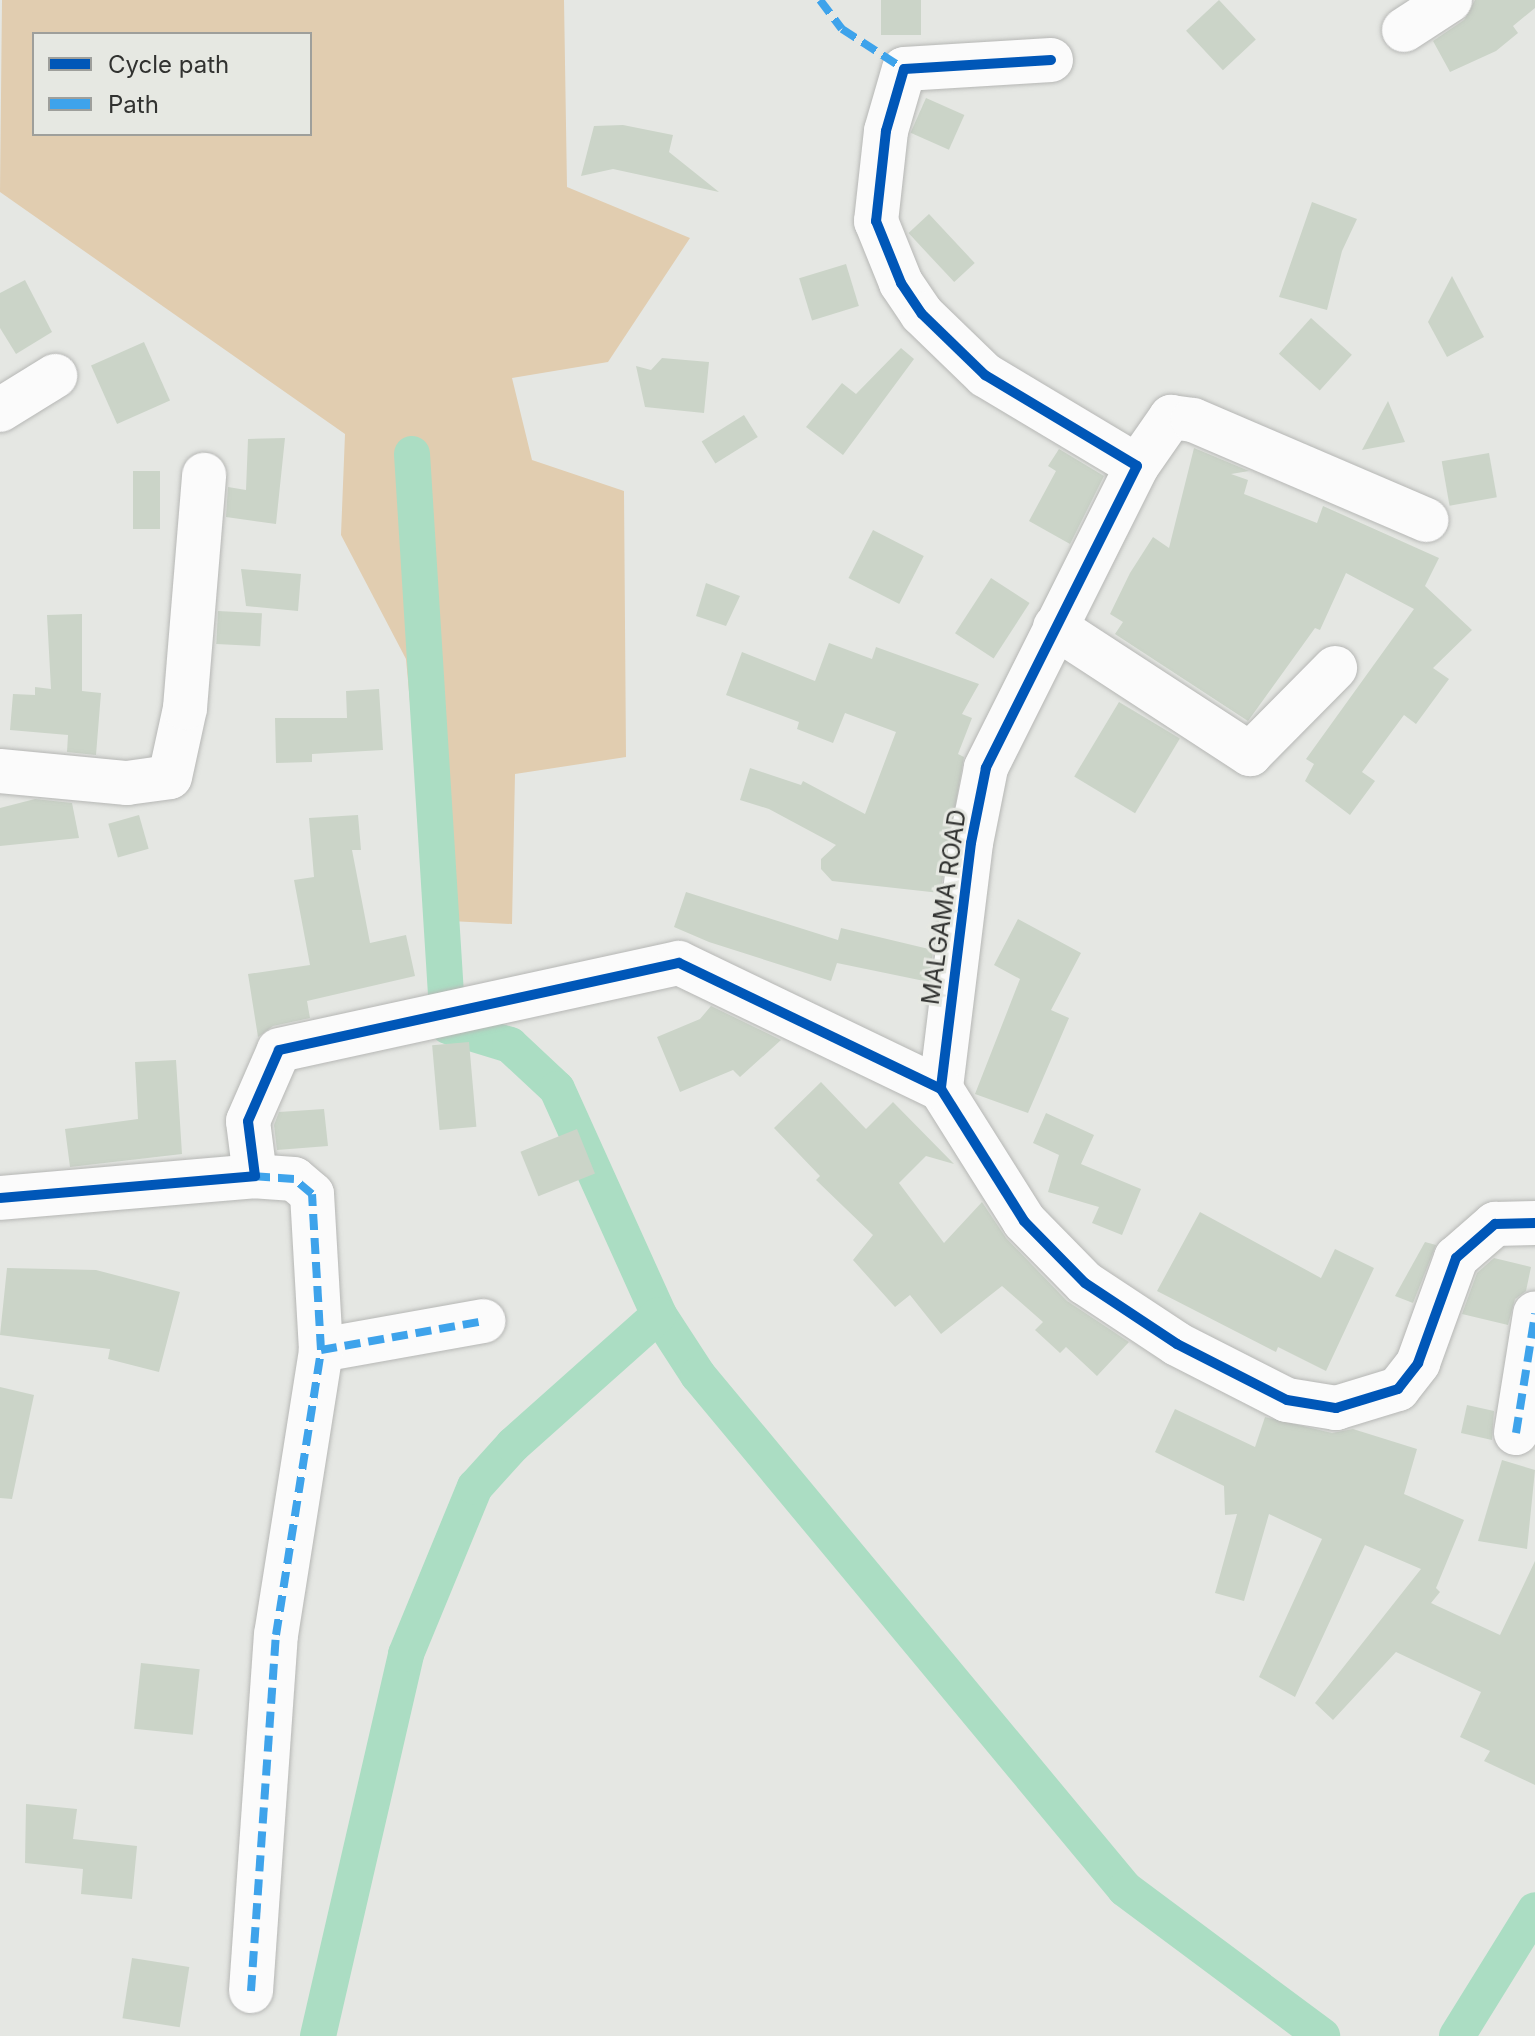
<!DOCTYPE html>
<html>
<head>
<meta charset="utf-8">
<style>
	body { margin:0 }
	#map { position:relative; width:1535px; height:2036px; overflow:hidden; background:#e5e7e3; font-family:Inter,sans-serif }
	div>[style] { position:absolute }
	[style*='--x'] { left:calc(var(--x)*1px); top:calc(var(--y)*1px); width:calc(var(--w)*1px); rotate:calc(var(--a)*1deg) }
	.green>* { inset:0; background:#e1cdb0 }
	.canal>* { height:36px; margin:-18px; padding:0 18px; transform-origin:18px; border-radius:18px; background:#abddc3 }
	.building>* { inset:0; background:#cbd4c8; transform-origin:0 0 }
	.roads { filter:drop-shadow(0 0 2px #b6b7b5) drop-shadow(0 0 2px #b6b7b5) }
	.minor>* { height:44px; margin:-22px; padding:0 22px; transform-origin:22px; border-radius:22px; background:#fbfbfb }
	.quiet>* { height:8px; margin-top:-4px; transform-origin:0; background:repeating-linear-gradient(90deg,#3ea3eb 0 16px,transparent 0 24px) }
	.cycleway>* { height:10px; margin:-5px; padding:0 5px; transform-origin:5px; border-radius:5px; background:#0057b8 }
	span { translate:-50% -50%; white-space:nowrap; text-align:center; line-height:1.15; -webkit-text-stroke:6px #e6e8e2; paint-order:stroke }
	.street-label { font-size:24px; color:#313230 }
	.legend { position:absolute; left:32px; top:32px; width:280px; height:104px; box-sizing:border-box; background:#e6e8e2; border:2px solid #9e9f9b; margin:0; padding:10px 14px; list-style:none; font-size:24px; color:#313230 }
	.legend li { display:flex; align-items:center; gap:16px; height:40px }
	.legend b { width:40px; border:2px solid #9e9f9b }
</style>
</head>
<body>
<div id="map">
	<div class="green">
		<i style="clip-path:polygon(evenodd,2px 0,564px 0,567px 187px,690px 238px,608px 362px,512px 378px,532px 460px,624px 491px,626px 757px,515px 774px,512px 924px,430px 920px,406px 659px,341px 535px,345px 434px,0 192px,2px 0,34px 34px,310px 34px,310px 134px,34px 134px,34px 34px)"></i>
	</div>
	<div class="canal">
		<i style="--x:412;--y:454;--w:573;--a:86.4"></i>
		<i style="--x:448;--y:1026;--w:65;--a:17"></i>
		<i style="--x:510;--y:1045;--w:64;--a:43.1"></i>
		<i style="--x:557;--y:1089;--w:248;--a:65.7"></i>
		<i style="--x:659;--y:1315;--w:72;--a:57"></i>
		<i style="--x:698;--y:1375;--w:668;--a:50.28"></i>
		<i style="--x:1125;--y:1889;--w:246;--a:36.7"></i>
		<i style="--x:318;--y:2036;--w:392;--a:-77"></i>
		<i style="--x:406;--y:1654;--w:181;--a:-67.6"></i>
		<i style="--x:475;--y:1487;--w:57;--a:-47.9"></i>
		<i style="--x:513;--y:1445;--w:195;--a:-41.7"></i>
		<i style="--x:1457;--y:2036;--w:148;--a:-58.2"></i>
	</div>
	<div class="building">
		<i style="left:881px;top:0;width:40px;height:35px"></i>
		<i style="left:1219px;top:0;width:54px;height:45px;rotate:47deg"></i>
		<i style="clip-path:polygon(1475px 0,1535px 0,1535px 8px,1513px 26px,1518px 33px,1496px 51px,1450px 72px,1433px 41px,1464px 20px)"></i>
		<i style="left:926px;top:98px;width:42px;height:38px;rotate:24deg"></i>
		<i style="clip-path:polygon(623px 125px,673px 135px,669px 152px,719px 192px,613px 169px,581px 176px,594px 126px)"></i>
		<i style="clip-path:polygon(1312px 202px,1357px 219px,1342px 251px,1327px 310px,1279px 297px)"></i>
		<i style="left:929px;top:214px;width:67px;height:28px;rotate:47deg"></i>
		<i style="left:846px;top:264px;width:44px;height:49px;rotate:73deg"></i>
		<i style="clip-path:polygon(1452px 276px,1484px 337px,1447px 357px,1428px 322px)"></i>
		<i style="clip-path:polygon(25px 280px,52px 332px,16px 354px,0 328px,0 293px)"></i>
		<i style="left:1311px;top:318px;width:55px;height:48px;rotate:42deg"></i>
		<i style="left:144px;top:342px;width:64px;height:58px;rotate:66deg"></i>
		<i style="clip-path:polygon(901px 348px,914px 359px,843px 455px,806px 427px,842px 383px,856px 394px)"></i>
		<i style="clip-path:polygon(662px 358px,709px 362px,704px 413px,645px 407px,636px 366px,651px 370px)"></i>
		<i style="clip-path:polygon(1388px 401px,1405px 442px,1362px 450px)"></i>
		<i style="left:744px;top:415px;width:26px;height:50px;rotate:58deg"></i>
		<i style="clip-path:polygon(285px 438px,276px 524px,226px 517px,228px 487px,246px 490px,248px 439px)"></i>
		<i style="clip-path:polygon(1194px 448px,1249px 471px,1231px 474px,1248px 480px,1244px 494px,1317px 523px,1323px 506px,1439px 558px,1425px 586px,1472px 630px,1433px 668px,1449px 679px,1416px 724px,1404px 715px,1362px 772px,1375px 781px,1350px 815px,1305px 781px,1314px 764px,1306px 759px,1414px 609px,1346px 573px,1320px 630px,1315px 628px,1248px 721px,1115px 634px,1123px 622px,1110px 614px,1130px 573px,1153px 537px,1169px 548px)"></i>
		<i style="clip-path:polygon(1059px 449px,1104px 476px,1070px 544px,1029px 521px,1056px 471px,1048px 466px)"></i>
		<i style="left:1489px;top:453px;width:45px;height:48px;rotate:80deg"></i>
		<i style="left:133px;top:471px;width:27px;height:58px"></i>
		<i style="left:873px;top:530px;width:57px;height:54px;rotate:27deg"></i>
		<i style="clip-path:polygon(241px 569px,301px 574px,298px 611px,246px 606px)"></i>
		<i style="left:991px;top:578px;width:46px;height:66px;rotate:33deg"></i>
		<i style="clip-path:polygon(706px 583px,740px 596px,726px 626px,696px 616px)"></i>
		<i style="left:218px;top:611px;width:44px;height:33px;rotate:3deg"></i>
		<i style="clip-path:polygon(82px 614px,82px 691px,101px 693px,96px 755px,67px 752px,68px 735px,10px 730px,13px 694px,35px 695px,35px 687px,51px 689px,47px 615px)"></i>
		<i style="clip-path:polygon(829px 643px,872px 659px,876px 647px,979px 684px,962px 714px,972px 718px,958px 754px,964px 757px,940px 893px,832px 881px,821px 869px,821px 859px,836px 845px,769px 809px,740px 800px,750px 768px,801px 785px,803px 781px,865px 814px,896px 732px,845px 713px,833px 743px,797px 729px,799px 722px,726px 695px,742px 652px,815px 681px)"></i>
		<i style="clip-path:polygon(379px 689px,383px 750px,312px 754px,312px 762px,276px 763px,275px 718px,347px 718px,346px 691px)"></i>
		<i style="left:1119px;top:702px;width:71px;height:87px;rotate:31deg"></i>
		<i style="clip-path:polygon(35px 799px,72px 803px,79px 838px,0 846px,0 808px)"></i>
		<i style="left:139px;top:815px;width:35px;height:32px;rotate:74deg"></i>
		<i style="clip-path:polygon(358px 815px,361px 850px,352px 850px,370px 943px,406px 935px,415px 976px,307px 1001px,310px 1018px,273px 1026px,258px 1037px,248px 974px,310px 965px,294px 880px,314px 877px,309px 818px)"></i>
		<i style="clip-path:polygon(686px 892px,838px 940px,841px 928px,933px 950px,929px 982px,837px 963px,831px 981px,709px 942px,674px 927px)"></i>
		<i style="clip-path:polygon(1018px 919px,1081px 953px,1051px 1010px,1069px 1018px,1028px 1113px,975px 1094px,1020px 979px,994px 965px)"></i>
		<i style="clip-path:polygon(711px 1006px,781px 1040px,740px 1077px,733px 1070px,680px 1092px,657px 1037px,700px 1019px)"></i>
		<i style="left:469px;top:1042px;width:85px;height:37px;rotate:85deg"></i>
		<i style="clip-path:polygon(176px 1060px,182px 1154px,70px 1167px,65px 1129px,138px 1119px,135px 1062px)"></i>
		<i style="clip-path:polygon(821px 1082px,866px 1129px,893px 1102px,954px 1164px,926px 1156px,899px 1183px,944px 1243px,982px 1202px,1006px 1238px,1067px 1301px,1129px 1342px,1097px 1376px,1066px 1347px,1060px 1353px,1035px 1330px,1043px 1322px,1002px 1286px,941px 1334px,910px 1295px,895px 1307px,853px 1260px,873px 1235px,816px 1180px,820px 1176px,774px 1128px)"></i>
		<i style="clip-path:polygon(324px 1109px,328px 1146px,277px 1150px,274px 1125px,279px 1112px)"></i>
		<i style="clip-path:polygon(1046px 1113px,1094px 1135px,1081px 1164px,1141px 1189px,1122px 1235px,1092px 1223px,1099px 1207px,1048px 1192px,1059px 1155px,1033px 1143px)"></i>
		<i style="left:577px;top:1129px;width:48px;height:61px;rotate:68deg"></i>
		<i style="clip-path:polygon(1200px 1212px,1321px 1278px,1335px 1249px,1374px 1268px,1326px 1371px,1278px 1347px,1276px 1352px,1157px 1291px)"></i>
		<i style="clip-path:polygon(1425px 1242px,1436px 1245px,1413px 1303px,1395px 1296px)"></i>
		<i style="clip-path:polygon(1494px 1258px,1531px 1267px,1526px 1291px,1515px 1299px,1508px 1325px,1462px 1314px,1477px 1273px)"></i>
		<i style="clip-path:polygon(7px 1268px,96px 1270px,180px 1292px,159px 1372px,108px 1359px,110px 1349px,0 1335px)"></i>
		<i style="clip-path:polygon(0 1387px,34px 1395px,12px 1499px,0 1498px)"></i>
		<i style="clip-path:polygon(1467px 1405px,1494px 1411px,1492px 1440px,1461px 1433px)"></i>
		<i style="clip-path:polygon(1175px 1409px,1255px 1447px,1265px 1417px,1332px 1433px,1353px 1429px,1417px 1449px,1404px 1494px,1464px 1520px,1436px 1588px,1440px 1592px,1431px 1603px,1500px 1635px,1535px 1561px,1535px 1785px,1484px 1761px,1490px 1751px,1460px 1737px,1481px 1692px,1396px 1652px,1333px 1720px,1315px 1703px,1421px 1569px,1365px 1545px,1295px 1697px,1259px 1677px,1322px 1539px,1269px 1514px,1244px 1601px,1215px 1593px,1237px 1514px,1225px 1515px,1224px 1486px,1155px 1452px)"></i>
		<i style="clip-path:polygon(1502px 1460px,1535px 1470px,1527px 1549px,1478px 1541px)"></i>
		<i style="left:141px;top:1663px;width:59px;height:66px;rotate:6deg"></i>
		<i style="clip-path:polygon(26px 1804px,77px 1809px,73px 1839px,137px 1846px,132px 1899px,81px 1894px,83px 1869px,25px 1863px)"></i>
		<i style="left:132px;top:1958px;width:58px;height:61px;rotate:9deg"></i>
	</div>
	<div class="roads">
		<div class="minor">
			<i style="--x:1404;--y:30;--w:55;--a:-33.1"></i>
			<i style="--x:1051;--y:60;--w:147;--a:176.5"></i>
			<i style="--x:904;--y:69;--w:65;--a:106.2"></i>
			<i style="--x:886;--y:131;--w:91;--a:96.3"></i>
			<i style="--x:876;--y:221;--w:67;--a:68"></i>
			<i style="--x:901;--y:283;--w:37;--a:56"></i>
			<i style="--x:922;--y:314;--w:88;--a:44.1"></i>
			<i style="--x:985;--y:375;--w:177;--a:30.9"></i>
			<i style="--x:1137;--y:466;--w:338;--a:116.6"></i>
			<i style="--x:986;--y:768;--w:76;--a:101.3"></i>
			<i style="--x:971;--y:843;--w:248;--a:97"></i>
			<i style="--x:941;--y:1089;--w:156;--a:57.8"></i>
			<i style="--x:1024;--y:1221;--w:87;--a:45.5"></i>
			<i style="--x:1085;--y:1283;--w:110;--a:33.5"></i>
			<i style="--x:1177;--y:1344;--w:123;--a:27"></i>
			<i style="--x:1287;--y:1400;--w:50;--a:9.3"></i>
			<i style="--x:1336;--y:1408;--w:65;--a:-17"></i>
			<i style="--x:1398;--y:1389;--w:33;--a:-52"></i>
			<i style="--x:1418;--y:1363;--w:112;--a:-70.1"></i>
			<i style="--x:1456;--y:1258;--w:52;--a:-41.1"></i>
			<i style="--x:1495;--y:1224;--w:40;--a:-1.4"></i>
			<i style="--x:0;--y:410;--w:65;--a:-31.7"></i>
			<i style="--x:1137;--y:466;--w:60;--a:-55.2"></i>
			<i style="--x:1171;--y:417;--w:22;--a:8"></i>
			<i style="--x:1193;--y:420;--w:254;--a:23.2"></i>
			<i style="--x:1055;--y:627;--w:233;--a:33.1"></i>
			<i style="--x:1250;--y:754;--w:121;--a:-45.3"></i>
			<i style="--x:0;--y:771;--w:128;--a:5.4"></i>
			<i style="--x:127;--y:783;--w:43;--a:-7.9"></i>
			<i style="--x:170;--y:777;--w:71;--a:-77.7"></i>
			<i style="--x:185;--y:708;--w:234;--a:-85.3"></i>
			<i style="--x:0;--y:1198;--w:256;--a:-4.9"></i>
			<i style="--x:255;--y:1176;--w:55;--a:-97.3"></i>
			<i style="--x:248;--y:1121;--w:77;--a:-66.4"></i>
			<i style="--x:279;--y:1050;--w:409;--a:-12.3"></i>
			<i style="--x:679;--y:963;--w:291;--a:25.7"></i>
			<i style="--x:321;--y:1350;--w:165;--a:-10.1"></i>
			<i style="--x:1516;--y:1433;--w:121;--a:-80.9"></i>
			<i style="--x:251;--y:1991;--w:357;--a:-86"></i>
			<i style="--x:276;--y:1635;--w:289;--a:-81"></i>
			<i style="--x:321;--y:1350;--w:156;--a:-93.3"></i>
			<i style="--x:312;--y:1194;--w:23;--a:-140"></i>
			<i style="--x:294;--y:1179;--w:39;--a:-176"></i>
		</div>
	</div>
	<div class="quiet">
		<i style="--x:820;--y:0;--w:36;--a:53"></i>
		<i style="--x:842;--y:29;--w:74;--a:32.8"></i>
		<i style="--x:321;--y:1350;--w:165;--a:-10.1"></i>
		<i style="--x:1516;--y:1433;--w:121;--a:-80.9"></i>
		<i style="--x:251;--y:1991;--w:357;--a:-86"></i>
		<i style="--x:276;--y:1635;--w:289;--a:-81"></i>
		<i style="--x:321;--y:1350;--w:156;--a:-93.3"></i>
		<i style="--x:312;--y:1194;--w:23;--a:-140"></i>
		<i style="--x:294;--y:1179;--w:39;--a:-176"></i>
	</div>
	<div class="cycleway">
		<i style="--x:1051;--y:60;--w:147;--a:176.5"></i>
		<i style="--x:904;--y:69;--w:65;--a:106.2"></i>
		<i style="--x:886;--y:131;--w:91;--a:96.3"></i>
		<i style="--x:876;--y:221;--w:67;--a:68"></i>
		<i style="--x:901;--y:283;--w:37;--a:56"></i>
		<i style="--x:922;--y:314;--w:88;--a:44.1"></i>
		<i style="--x:985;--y:375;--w:177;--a:30.9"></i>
		<i style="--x:1137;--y:466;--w:338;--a:116.6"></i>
		<i style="--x:986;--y:768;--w:76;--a:101.3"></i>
		<i style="--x:971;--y:843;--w:248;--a:97"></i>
		<i style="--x:941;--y:1089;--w:156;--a:57.8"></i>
		<i style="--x:1024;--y:1221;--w:87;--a:45.5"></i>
		<i style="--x:1085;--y:1283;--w:110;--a:33.5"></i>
		<i style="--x:1177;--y:1344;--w:123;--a:27"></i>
		<i style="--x:1287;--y:1400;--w:50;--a:9.3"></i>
		<i style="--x:1336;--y:1408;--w:65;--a:-17"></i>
		<i style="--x:1398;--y:1389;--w:33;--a:-52"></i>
		<i style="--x:1418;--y:1363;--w:112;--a:-70.1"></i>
		<i style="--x:1456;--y:1258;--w:52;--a:-41.1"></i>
		<i style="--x:1495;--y:1224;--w:40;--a:-1.4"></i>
		<i style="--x:0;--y:1198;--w:256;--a:-4.9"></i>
		<i style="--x:255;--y:1176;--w:55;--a:-97.3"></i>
		<i style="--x:248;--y:1121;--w:77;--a:-66.4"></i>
		<i style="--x:279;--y:1050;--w:409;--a:-12.3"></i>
		<i style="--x:679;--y:963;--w:291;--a:25.7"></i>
	</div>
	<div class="street-label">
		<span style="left:944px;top:907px;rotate:-82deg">MALGAMA ROAD</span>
	</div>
	<ul class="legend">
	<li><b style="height:10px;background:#0057b8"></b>Cycle path</li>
	<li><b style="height:10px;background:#3ea3eb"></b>Path</li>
	</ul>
</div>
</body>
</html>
